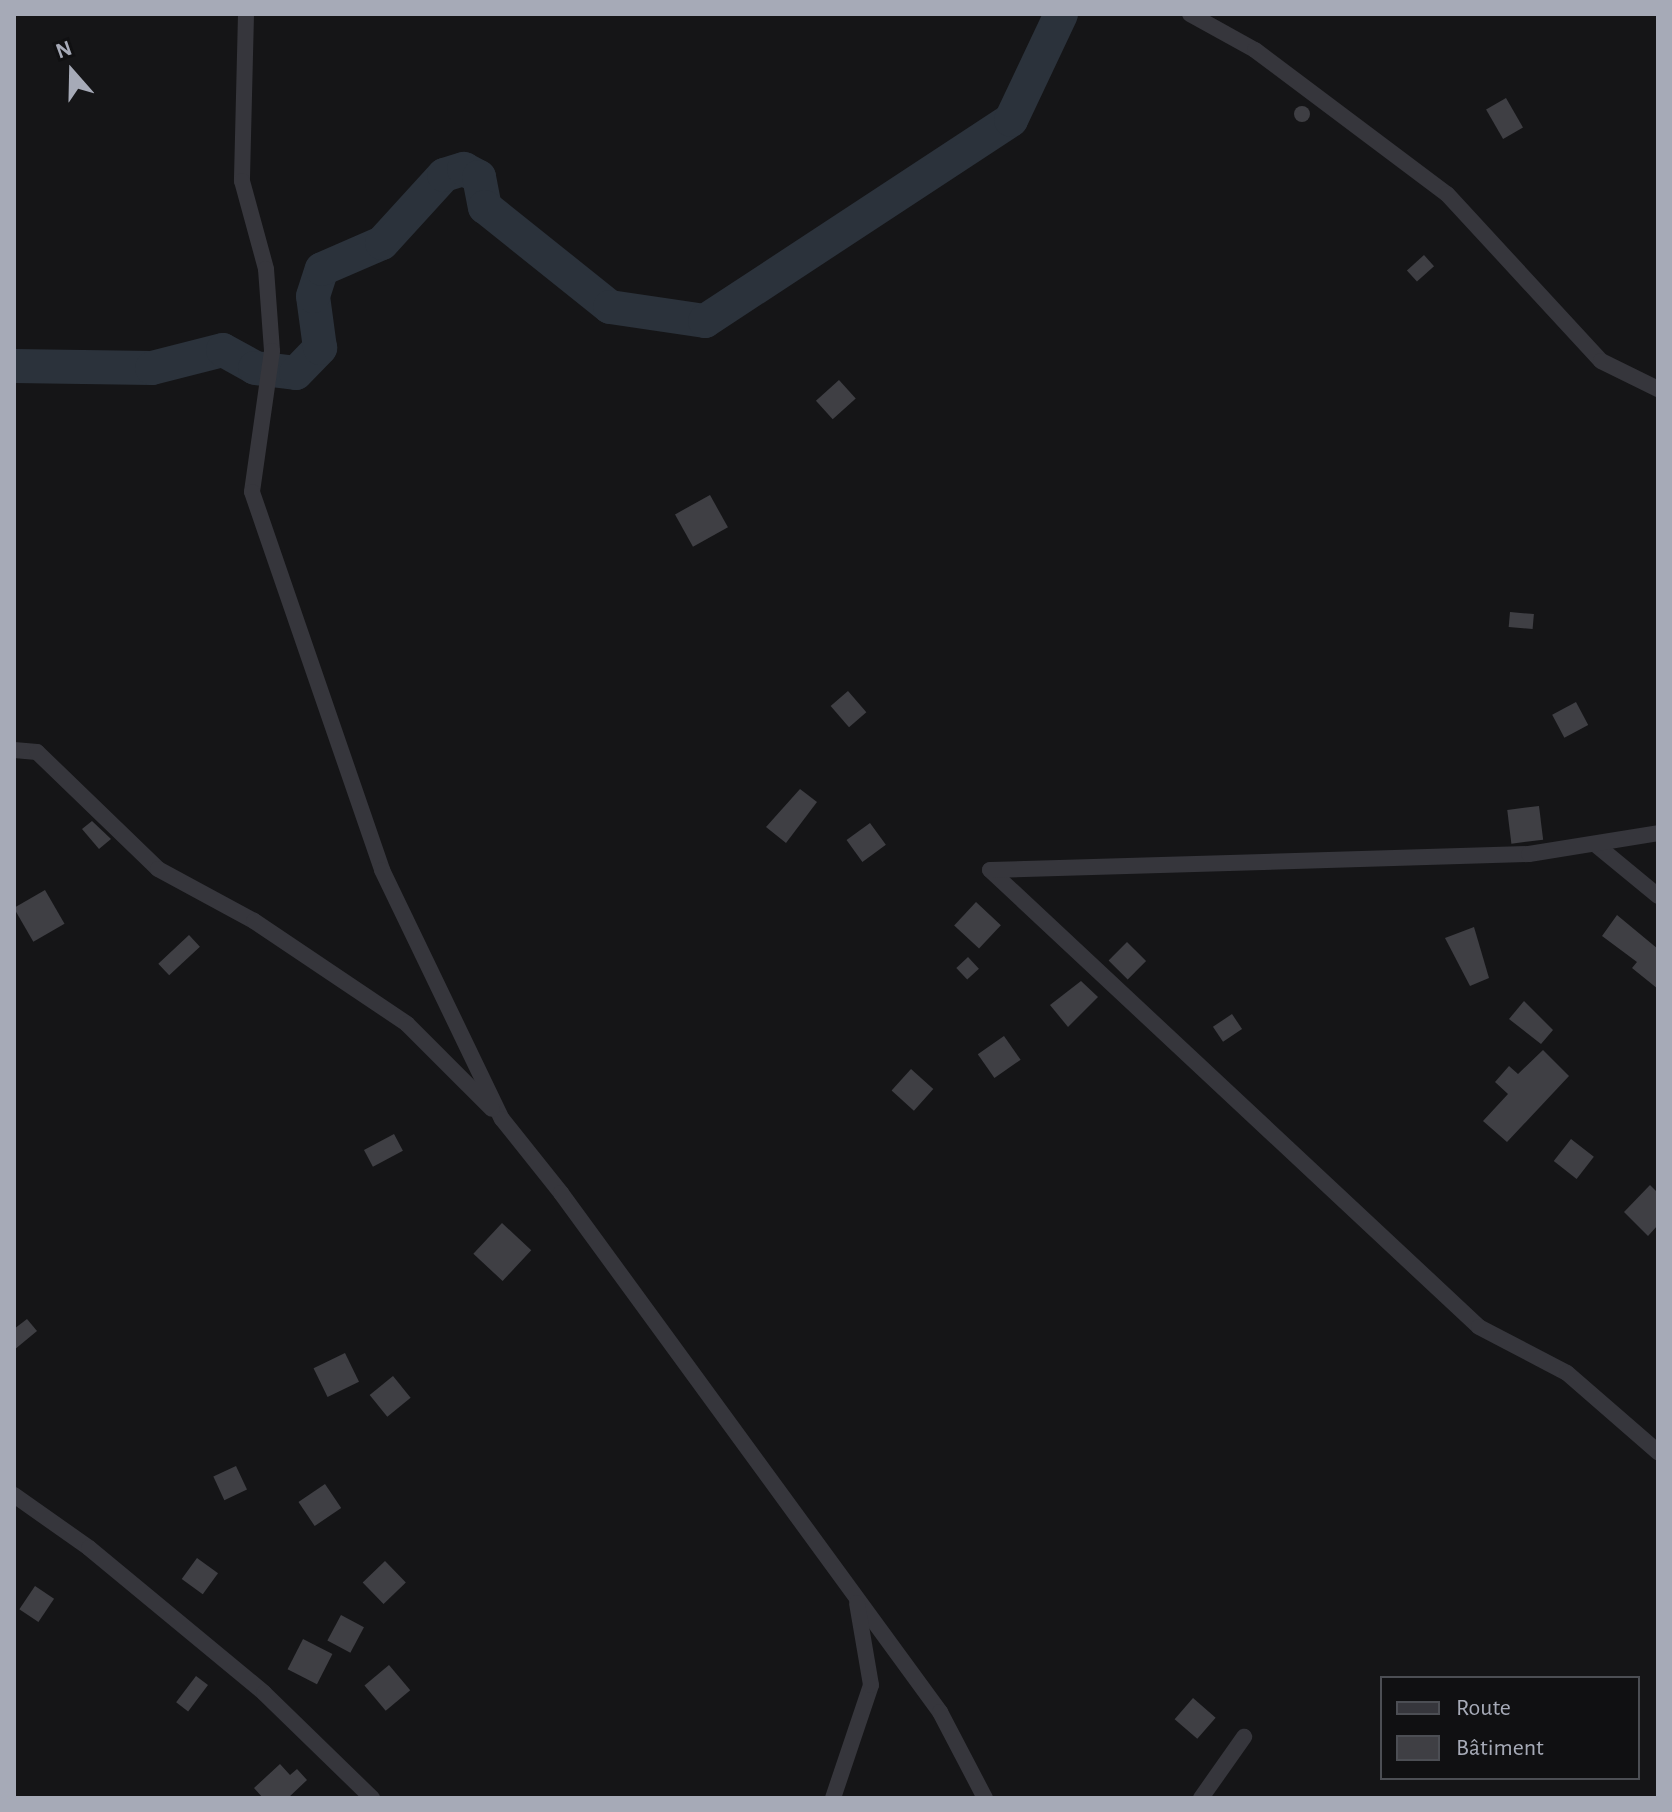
<!DOCTYPE html>
<html>
<head>
<meta charset="utf-8">
<style>
	body { margin:0 }
	#map { position:relative; width:1672px; height:1812px; overflow:hidden; background:#151517; font-family:"Alegreya Sans",sans-serif }
	div>[style] { position:absolute }
	[style*='--x'] { left:calc(var(--x)*1px); top:calc(var(--y)*1px); width:calc(var(--w)*1px); rotate:calc(var(--a)*1deg) }
	.river>* { height:34px; margin:-17px; padding:0 17px; transform-origin:17px; border-radius:17px; background:#2b323b }
	.building>* { inset:0; background:#3f3f44; transform-origin:0 0 }
	.round { border-radius:50% }
	.minor>* { height:16px; margin:-8px; padding:0 8px; transform-origin:8px; border-radius:8px; background:#36363c }
	span { translate:-50% -50%; white-space:nowrap; text-align:center; line-height:1.15; -webkit-text-stroke:7px #101012; paint-order:stroke }
	.frame { position:absolute; inset:0; border:16px solid #a6aab7; pointer-events:none }
	.legend { position:absolute; left:1380px; top:1676px; width:260px; height:104px; box-sizing:border-box; background:#101012; border:2px solid #4c4e54; margin:0; padding:10px 14px; list-style:none; font-size:24px; color:#a6aab7 }
	.legend li { display:flex; align-items:center; gap:16px; height:40px }
	.legend b { width:40px; border:2px solid #4c4e54 }
	.north { position:absolute; left:32px; top:32px; width:80px; height:80px; -webkit-text-stroke:6px #101012; paint-order:stroke; rotate:340deg; font-size:22px; font-weight:700; line-height:32px; text-align:center; color:#a6aab7 }
	.north::after { content:''; display:block; margin:auto; width:28px; height:36px; background:#a6aab7; clip-path:polygon(50% 0,100% 100%,50% 72%,0 100%) }
</style>
</head>
<body>
<div id="map">
	<div class="river">
		<i style="--x:14;--y:366;--w:138;--a:0.8"></i>
		<i style="--x:152;--y:368;--w:73;--a:-14.2"></i>
		<i style="--x:223;--y:350;--w:37;--a:29"></i>
		<i style="--x:255;--y:368;--w:41;--a:7"></i>
		<i style="--x:296;--y:373;--w:35;--a:-46"></i>
		<i style="--x:320;--y:348;--w:52;--a:-97.7"></i>
		<i style="--x:313;--y:296;--w:28;--a:-72"></i>
		<i style="--x:322;--y:269;--w:65;--a:-23.4"></i>
		<i style="--x:382;--y:243;--w:92;--a:-47.6"></i>
		<i style="--x:444;--y:175;--w:21;--a:-17"></i>
		<i style="--x:464;--y:169;--w:17;--a:28"></i>
		<i style="--x:479;--y:177;--w:31;--a:79"></i>
		<i style="--x:485;--y:207;--w:160;--a:38.7"></i>
		<i style="--x:610;--y:307;--w:96;--a:8.4"></i>
		<i style="--x:705;--y:321;--w:366;--a:-33.3"></i>
		<i style="--x:1011;--y:120;--w:117;--a:-64.7"></i>
	</div>
	<div class="building">
		<i style="left:1506px;top:98px;width:34px;height:23px;rotate:60deg"></i>
		<i class="round" style="left:1294px;top:106px;width:16px;height:16px"></i>
		<i style="left:1424px;top:255px;width:15px;height:23px;rotate:48deg"></i>
		<i style="left:839px;top:380px;width:25px;height:31px;rotate:48deg"></i>
		<i style="left:710px;top:495px;width:37px;height:40px;rotate:61deg"></i>
		<i style="left:1510px;top:612px;width:24px;height:15px;rotate:5deg"></i>
		<i style="left:848px;top:691px;width:28px;height:23px;rotate:49deg"></i>
		<i style="left:1576px;top:702px;width:26px;height:27px;rotate:62deg"></i>
		<i style="clip-path:polygon(800px 789px,817px 802px,786px 843px,766px 827px)"></i>
		<i style="left:1539px;top:806px;width:34px;height:32px;rotate:83deg"></i>
		<i style="clip-path:polygon(92px 821px,111px 839px,99px 849px,82px 829px)"></i>
		<i style="left:870px;top:823px;width:27px;height:29px;rotate:54deg"></i>
		<i style="left:45px;top:890px;width:39px;height:36px;rotate:60deg"></i>
		<i style="left:976px;top:902px;width:34px;height:32px;rotate:43deg"></i>
		<i style="clip-path:polygon(1617px 915px,1658px 949px,1658px 989px,1632px 968px,1637px 962px,1602px 936px)"></i>
		<i style="clip-path:polygon(1474px 927px,1489px 978px,1470px 986px,1445px 938px)"></i>
		<i style="left:189px;top:935px;width:16px;height:42px;rotate:47deg"></i>
		<i style="left:1127px;top:942px;width:27px;height:26px;rotate:45deg"></i>
		<i style="left:968px;top:957px;width:16px;height:16px;rotate:47deg"></i>
		<i style="clip-path:polygon(1081px 981px,1098px 997px,1068px 1027px,1050px 1005px)"></i>
		<i style="clip-path:polygon(1524px 1001px,1553px 1030px,1541px 1044px,1509px 1019px)"></i>
		<i style="left:1232px;top:1014px;width:18px;height:23px;rotate:56deg"></i>
		<i style="left:1004px;top:1036px;width:29px;height:32px;rotate:55deg"></i>
		<i style="clip-path:polygon(1543px 1050px,1569px 1076px,1507px 1142px,1483px 1121px,1508px 1094px,1495px 1082px,1509px 1066px,1518px 1074px)"></i>
		<i style="left:911px;top:1069px;width:30px;height:29px;rotate:42deg"></i>
		<i style="left:394px;top:1134px;width:19px;height:34px;rotate:62deg"></i>
		<i style="left:1571px;top:1139px;width:29px;height:28px;rotate:38deg"></i>
		<i style="clip-path:polygon(1650px 1185px,1658px 1193px,1658px 1225px,1648px 1236px,1624px 1212px)"></i>
		<i style="left:502px;top:1223px;width:40px;height:42px;rotate:43deg"></i>
		<i style="clip-path:polygon(27px 1319px,37px 1331px,14px 1350px,14px 1329px)"></i>
		<i style="left:345px;top:1353px;width:32px;height:35px;rotate:64deg"></i>
		<i style="left:393px;top:1376px;width:28px;height:30px;rotate:51deg"></i>
		<i style="left:236px;top:1466px;width:26px;height:25px;rotate:65deg"></i>
		<i style="left:325px;top:1484px;width:29px;height:32px;rotate:56deg"></i>
		<i style="left:197px;top:1558px;width:26px;height:26px;rotate:36deg"></i>
		<i style="left:385px;top:1561px;width:30px;height:31px;rotate:46deg"></i>
		<i style="left:35px;top:1586px;width:23px;height:28px;rotate:34deg"></i>
		<i style="left:341px;top:1615px;width:26px;height:29px;rotate:28deg"></i>
		<i style="left:303px;top:1639px;width:33px;height:34px;rotate:27deg"></i>
		<i style="left:389px;top:1665px;width:33px;height:32px;rotate:50deg"></i>
		<i style="left:196px;top:1676px;width:15px;height:33px;rotate:37deg"></i>
		<i style="left:1193px;top:1698px;width:30px;height:28px;rotate:41deg"></i>
		<i style="clip-path:polygon(280px 1764px,290px 1775px,297px 1769px,307px 1780px,288px 1798px,263px 1798px,254px 1788px)"></i>
	</div>
	<div class="minor">
		<i style="--x:246;--y:14;--w:167;--a:91.4"></i>
		<i style="--x:242;--y:181;--w:91;--a:74.7"></i>
		<i style="--x:266;--y:269;--w:82;--a:85.8"></i>
		<i style="--x:272;--y:351;--w:142;--a:98.1"></i>
		<i style="--x:252;--y:492;--w:400;--a:71"></i>
		<i style="--x:382;--y:870;--w:276;--a:64.3"></i>
		<i style="--x:502;--y:1119;--w:95;--a:51.4"></i>
		<i style="--x:561;--y:1193;--w:643;--a:53.86"></i>
		<i style="--x:940;--y:1712;--w:97;--a:62.4"></i>
		<i style="--x:1190;--y:14;--w:74;--a:29"></i>
		<i style="--x:1255;--y:50;--w:240;--a:36.9"></i>
		<i style="--x:1447;--y:194;--w:227;--a:47.3"></i>
		<i style="--x:1601;--y:361;--w:64;--a:26.2"></i>
		<i style="--x:14;--y:750;--w:23;--a:5"></i>
		<i style="--x:37;--y:752;--w:168;--a:44"></i>
		<i style="--x:158;--y:869;--w:109;--a:28.4"></i>
		<i style="--x:254;--y:921;--w:184;--a:33.9"></i>
		<i style="--x:407;--y:1024;--w:120;--a:45"></i>
		<i style="--x:1595;--y:844;--w:82;--a:39.5"></i>
		<i style="--x:990;--y:870;--w:669;--a:43.06"></i>
		<i style="--x:1479;--y:1327;--w:99;--a:27.6"></i>
		<i style="--x:1567;--y:1373;--w:121;--a:41"></i>
		<i style="--x:990;--y:870;--w:539;--a:-1.7"></i>
		<i style="--x:1529;--y:854;--w:131;--a:-9.2"></i>
		<i style="--x:14;--y:1495;--w:92;--a:35.2"></i>
		<i style="--x:89;--y:1548;--w:227;--a:39.6"></i>
		<i style="--x:264;--y:1693;--w:151;--a:44.2"></i>
		<i style="--x:833;--y:1798;--w:119;--a:-71.4"></i>
		<i style="--x:871;--y:1685;--w:83;--a:-99.7"></i>
		<i style="--x:1201;--y:1798;--w:75;--a:-54.8"></i>
	</div>
	<div class="frame"></div>
	<ul class="legend">
	<li><b style="height:10px;background:#36363c"></b>Route</li>
	<li><b style="height:22px;background:#3f3f44"></b>Bâtiment</li>
	</ul>
	<div class="north">N</div>
</div>
</body>
</html>
